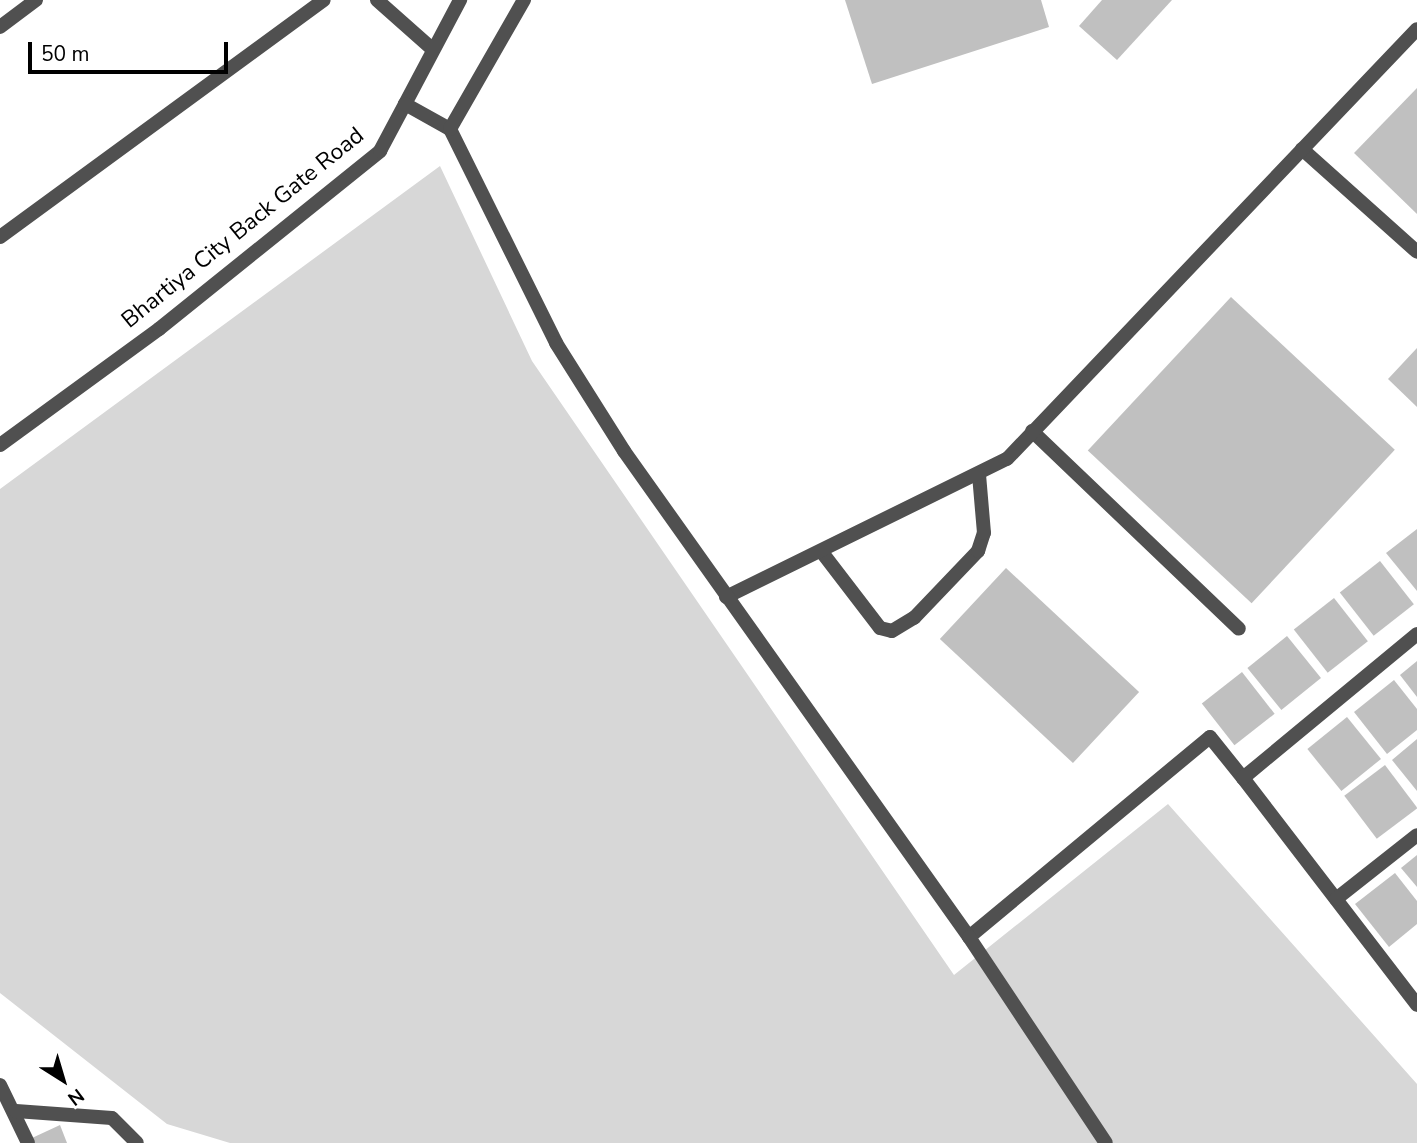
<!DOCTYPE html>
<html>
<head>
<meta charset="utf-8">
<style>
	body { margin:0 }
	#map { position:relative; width:1417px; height:1143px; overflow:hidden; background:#fff; font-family:"Nunito Sans",sans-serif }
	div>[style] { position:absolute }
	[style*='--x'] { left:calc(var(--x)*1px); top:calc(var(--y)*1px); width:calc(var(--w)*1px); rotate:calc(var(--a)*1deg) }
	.green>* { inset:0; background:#d7d7d7 }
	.building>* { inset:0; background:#c0c0c0; transform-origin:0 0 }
	.service>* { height:14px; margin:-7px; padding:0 7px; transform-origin:7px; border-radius:7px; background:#505050 }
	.minor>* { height:14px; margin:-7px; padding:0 7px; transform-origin:7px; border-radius:7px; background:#505050 }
	.tertiary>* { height:14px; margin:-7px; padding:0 7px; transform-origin:7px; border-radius:7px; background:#505050 }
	span { translate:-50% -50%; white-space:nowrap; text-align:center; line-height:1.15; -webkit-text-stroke:5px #fff; paint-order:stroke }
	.street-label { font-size:23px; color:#000 }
	.north { position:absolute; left:28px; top:1045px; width:70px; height:70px; -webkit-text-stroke:5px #fff; paint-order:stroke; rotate:143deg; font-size:19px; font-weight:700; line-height:28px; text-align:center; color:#000 }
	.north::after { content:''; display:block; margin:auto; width:24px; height:32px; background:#000; clip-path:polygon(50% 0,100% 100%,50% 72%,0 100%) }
	.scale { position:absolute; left:28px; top:42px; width:200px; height:32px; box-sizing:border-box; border:4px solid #000; border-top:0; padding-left:9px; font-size:21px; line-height:24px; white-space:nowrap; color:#000; -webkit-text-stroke:5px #fff; paint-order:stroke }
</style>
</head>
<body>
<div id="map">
	<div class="green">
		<i style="clip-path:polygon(440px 166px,532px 361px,954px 975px,1168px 804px,1417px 1084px,1417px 1143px,230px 1143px,167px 1124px,0 993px,0 489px)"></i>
	</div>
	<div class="building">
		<i style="clip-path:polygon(845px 0,1041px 0,1049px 27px,872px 84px)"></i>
		<i style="clip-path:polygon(1102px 0,1172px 0,1117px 60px,1079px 26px)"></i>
		<i style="clip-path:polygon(1417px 88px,1417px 214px,1354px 153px)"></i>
		<i style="left:1231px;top:297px;width:224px;height:210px;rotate:43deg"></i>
		<i style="clip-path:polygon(1417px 348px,1417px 407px,1388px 379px)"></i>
		<i style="clip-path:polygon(1417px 529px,1417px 591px,1386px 553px)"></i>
		<i style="left:1380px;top:561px;width:55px;height:51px;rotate:52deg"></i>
		<i style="left:1006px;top:568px;width:182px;height:97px;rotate:43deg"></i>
		<i style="left:1334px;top:598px;width:55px;height:51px;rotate:52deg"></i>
		<i style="left:1287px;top:636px;width:54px;height:51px;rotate:51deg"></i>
		<i style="clip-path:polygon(1417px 661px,1417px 697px,1400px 675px)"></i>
		<i style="left:1242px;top:672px;width:53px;height:51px;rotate:52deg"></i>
		<i style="clip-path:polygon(1394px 680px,1417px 709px,1417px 730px,1387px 754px,1354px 712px)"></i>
		<i style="left:1347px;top:717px;width:54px;height:51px;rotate:51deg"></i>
		<i style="clip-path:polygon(1417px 739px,1417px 791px,1392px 760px)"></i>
		<i style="left:1385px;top:765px;width:54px;height:51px;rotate:53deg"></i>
		<i style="clip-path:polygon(1417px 855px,1417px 887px,1401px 868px)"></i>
		<i style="clip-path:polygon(1395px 873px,1417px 901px,1417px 924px,1389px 947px,1355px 904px)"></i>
		<i style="clip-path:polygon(60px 1125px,67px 1143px,34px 1143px,32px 1138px)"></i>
	</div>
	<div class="service">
		<i style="--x:1302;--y:149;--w:154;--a:41.8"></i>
		<i style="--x:1032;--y:431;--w:286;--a:43.7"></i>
		<i style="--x:821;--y:551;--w:97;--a:52.5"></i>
		<i style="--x:880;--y:628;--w:12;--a:14"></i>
		<i style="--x:892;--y:631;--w:26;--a:-31"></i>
		<i style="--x:914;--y:618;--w:93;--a:-46.3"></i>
		<i style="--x:978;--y:551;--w:19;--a:-72"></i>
		<i style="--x:984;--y:533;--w:58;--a:-94.9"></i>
		<i style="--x:726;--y:597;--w:313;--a:-26.2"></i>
		<i style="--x:1007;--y:459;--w:594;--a:-46.36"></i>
		<i style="--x:1243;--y:778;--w:286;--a:52.5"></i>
		<i style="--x:1336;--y:899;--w:103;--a:-38.3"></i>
		<i style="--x:969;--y:937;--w:313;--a:-39.7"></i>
		<i style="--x:1210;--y:737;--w:53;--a:51.2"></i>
		<i style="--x:1243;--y:778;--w:226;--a:-39.6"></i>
	</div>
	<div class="minor">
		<i style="--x:377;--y:0;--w:72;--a:41.6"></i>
		<i style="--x:0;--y:27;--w:45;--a:-36.9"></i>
		<i style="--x:405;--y:104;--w:118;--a:-62.1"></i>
		<i style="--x:450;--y:129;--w:239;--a:63.6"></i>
		<i style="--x:556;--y:343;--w:128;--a:57.8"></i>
		<i style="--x:624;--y:451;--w:596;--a:54.63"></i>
		<i style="--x:969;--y:937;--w:247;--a:56.4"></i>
		<i style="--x:0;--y:237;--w:401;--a:-36.2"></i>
		<i style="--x:0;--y:1085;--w:64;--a:64.2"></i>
		<i style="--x:16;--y:1111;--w:96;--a:4.2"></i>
		<i style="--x:112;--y:1118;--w:35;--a:45"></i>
	</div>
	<div class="tertiary">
		<i style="--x:0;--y:445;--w:197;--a:-36.1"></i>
		<i style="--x:159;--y:329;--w:284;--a:-38.8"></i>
		<i style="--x:380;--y:151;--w:53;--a:-62"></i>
		<i style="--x:405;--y:104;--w:51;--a:29.1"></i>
		<i style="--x:450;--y:129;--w:149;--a:-60.2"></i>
	</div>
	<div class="street-label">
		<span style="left:243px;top:228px;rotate:-39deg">Bhartiya City Back Gate Road</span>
	</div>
	<div class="north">N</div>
	<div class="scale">50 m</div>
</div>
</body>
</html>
